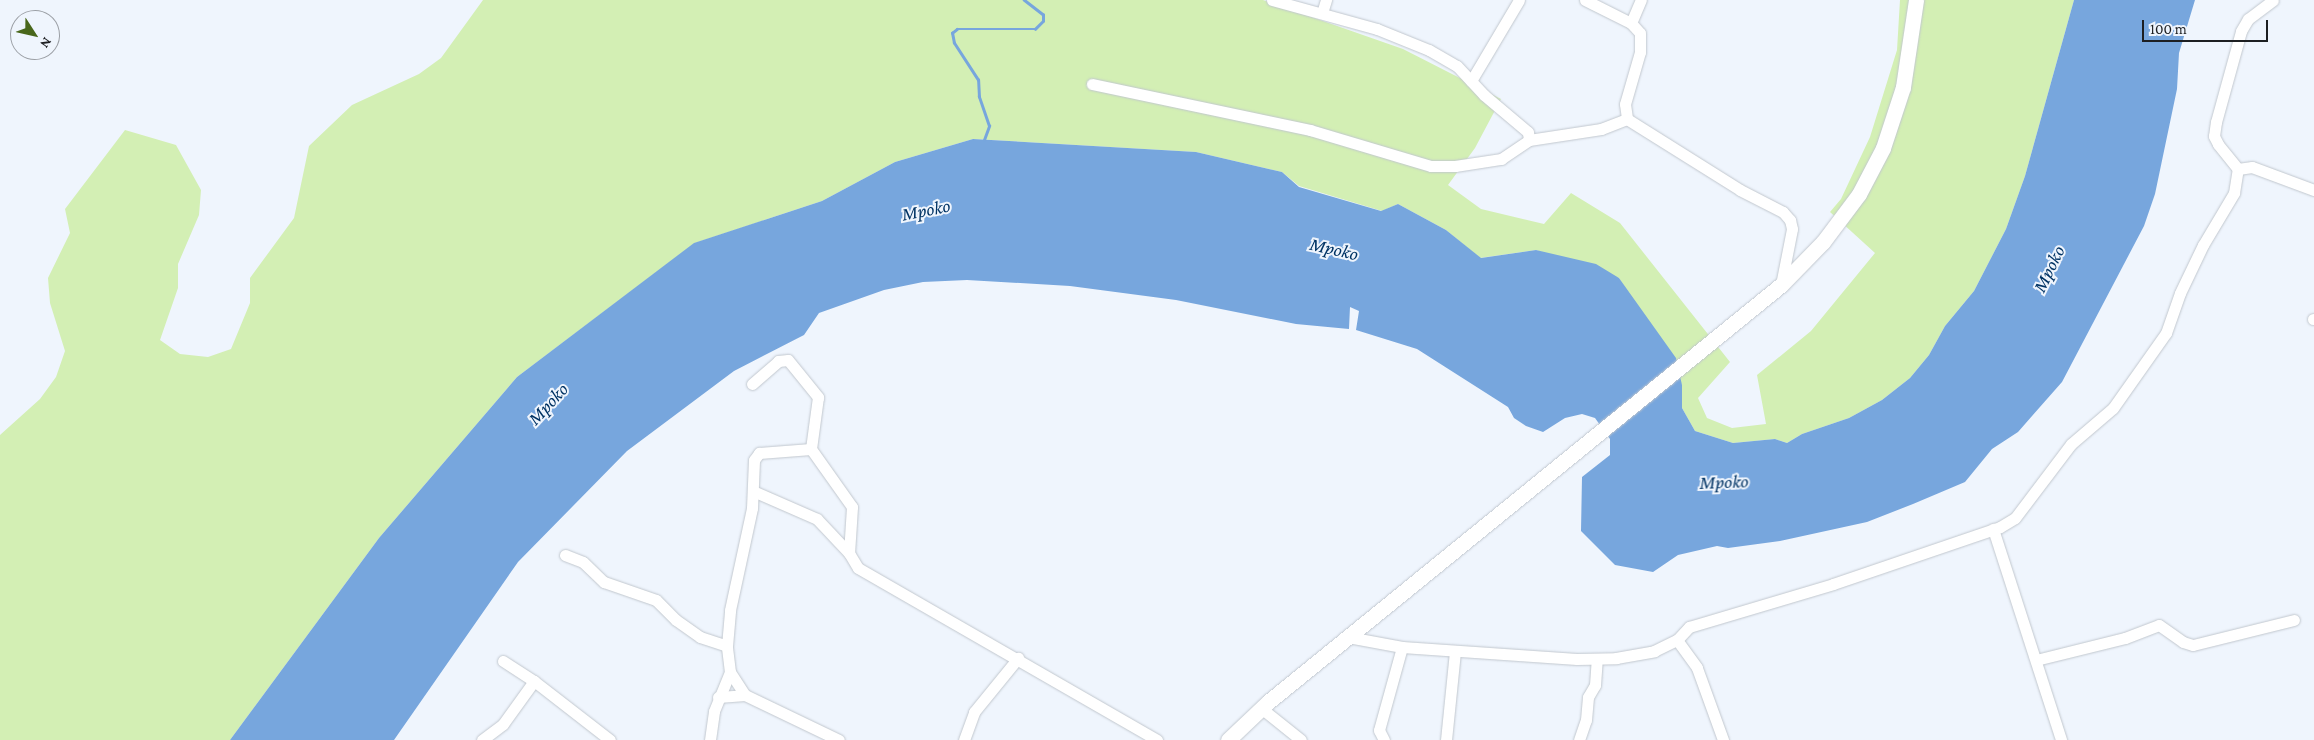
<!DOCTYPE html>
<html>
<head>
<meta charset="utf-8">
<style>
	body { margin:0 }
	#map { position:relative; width:2314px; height:740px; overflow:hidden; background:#eff5fd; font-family:"Crimson Pro",serif }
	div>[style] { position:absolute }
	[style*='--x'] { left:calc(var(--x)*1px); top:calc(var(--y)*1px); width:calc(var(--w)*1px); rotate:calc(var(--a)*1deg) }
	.green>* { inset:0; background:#d3efb4 }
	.water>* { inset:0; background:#77a6dd }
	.stream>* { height:2.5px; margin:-1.25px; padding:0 1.25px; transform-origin:1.25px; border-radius:1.25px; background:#77a6dd }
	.roads { filter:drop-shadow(0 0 1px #c1c7ce) drop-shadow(0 0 1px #c1c7ce) }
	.minor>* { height:11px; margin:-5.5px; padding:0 5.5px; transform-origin:5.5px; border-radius:5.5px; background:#fff }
	.major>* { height:15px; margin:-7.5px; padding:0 7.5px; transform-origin:7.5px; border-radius:7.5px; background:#fff }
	span { translate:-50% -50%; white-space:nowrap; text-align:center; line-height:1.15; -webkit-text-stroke:4px #eff5fd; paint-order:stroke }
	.water-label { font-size:19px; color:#003364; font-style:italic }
	.north { position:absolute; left:10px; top:10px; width:50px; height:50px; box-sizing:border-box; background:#eff5fd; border:1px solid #9b9fa5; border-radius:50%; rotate:125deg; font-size:14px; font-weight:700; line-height:20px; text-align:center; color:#1d1f22 }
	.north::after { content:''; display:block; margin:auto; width:18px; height:22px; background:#49671b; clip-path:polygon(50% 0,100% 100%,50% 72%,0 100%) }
	.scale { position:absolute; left:2142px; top:20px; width:126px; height:22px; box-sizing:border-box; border:2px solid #1d1f22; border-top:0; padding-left:6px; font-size:15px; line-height:18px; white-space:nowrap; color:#1d1f22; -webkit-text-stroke:4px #eff5fd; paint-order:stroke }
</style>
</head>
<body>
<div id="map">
	<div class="green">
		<i style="clip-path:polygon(483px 0,1263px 0,1403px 49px,1501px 99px,1475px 148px,1448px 185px,1481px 209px,1544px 224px,1571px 193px,1620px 223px,1730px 362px,1698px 398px,1707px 418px,1732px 428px,1766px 424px,1757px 375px,1811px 331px,1875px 253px,1830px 212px,1841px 199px,1870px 137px,1897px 50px,1900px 0,2074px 0,2025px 176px,2006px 229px,1974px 291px,1945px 326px,1929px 355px,1910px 378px,1882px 400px,1849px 418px,1802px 434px,1787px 443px,1775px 439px,1733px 443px,1695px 431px,1682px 408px,1682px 385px,1619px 278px,1536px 250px,1480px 258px,1446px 230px,1398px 204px,1382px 211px,1299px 186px,1282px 172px,1196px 152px,973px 139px,895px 162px,822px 201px,695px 243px,517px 377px,379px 538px,230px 740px,0 740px,0 435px,40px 399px,56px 377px,65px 351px,50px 303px,48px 278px,70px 233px,65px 209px,125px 130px,176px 145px,201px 190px,199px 215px,178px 264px,178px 288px,160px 340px,180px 354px,208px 357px,231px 349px,250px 303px,250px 278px,294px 218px,309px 146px,352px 105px,419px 74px,441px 58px)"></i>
	</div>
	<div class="water">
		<i style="clip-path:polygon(2074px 0,2195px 0,2179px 53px,2177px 89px,2155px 194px,2144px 226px,2062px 382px,2018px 432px,1992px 449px,1965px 482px,1913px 504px,1867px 522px,1780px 541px,1728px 548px,1717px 546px,1678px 555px,1653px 572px,1615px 565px,1581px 531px,1582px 477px,1610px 455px,1610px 439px,1595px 418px,1582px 414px,1565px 418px,1543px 432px,1526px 426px,1514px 418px,1508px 407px,1417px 349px,1356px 330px,1359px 311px,1350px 307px,1349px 329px,1296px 324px,1176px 300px,1070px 286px,967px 280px,923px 282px,884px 290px,819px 313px,804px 335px,734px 371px,627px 451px,518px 562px,394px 740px,230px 740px,379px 538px,517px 377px,694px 243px,822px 201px,895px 162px,973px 139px,1196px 152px,1282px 172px,1299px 187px,1381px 211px,1398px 204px,1446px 230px,1481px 258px,1536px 250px,1596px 264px,1619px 278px,1676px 358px,1682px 385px,1682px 408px,1695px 431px,1733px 443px,1775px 439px,1787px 443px,1802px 434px,1849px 418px,1882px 400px,1910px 378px,1929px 355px,1945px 326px,1974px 291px,2006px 229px,2025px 176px)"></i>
	</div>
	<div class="stream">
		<i style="--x:984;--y:140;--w:15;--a:-70"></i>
		<i style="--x:989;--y:126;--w:31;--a:-109"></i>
		<i style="--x:979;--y:97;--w:17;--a:-93"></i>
		<i style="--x:978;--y:80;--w:44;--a:-123"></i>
		<i style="--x:954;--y:43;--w:10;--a:-101"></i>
		<i style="--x:952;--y:33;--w:6;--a:-39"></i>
		<i style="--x:957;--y:29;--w:78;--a:0"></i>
		<i style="--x:1035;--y:29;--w:11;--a:-45"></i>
		<i style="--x:1043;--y:21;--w:6;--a:-90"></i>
		<i style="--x:1043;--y:15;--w:24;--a:-142"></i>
	</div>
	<div class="roads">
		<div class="minor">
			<i style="--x:1272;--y:0;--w:109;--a:15.4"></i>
			<i style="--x:1377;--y:29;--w:56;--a:22"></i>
			<i style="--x:1429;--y:50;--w:32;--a:30"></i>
			<i style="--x:1457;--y:66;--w:40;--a:47"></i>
			<i style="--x:1484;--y:95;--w:57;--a:40.1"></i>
			<i style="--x:1528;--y:132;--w:8;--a:83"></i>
			<i style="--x:1585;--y:0;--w:51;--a:26.6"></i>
			<i style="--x:1631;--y:23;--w:13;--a:48"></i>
			<i style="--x:1640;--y:33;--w:19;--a:90"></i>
			<i style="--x:1640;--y:52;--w:54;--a:106.1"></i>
			<i style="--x:1625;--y:104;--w:15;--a:82"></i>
			<i style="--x:1627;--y:119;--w:133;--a:32.1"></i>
			<i style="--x:1740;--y:190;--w:48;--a:27.1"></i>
			<i style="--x:1783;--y:212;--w:11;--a:49"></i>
			<i style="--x:1790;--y:220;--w:9;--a:77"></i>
			<i style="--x:1792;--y:229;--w:57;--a:101.1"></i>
			<i style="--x:1322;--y:13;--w:14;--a:-73"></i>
			<i style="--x:1631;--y:23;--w:25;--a:-67"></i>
			<i style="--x:1471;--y:81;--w:94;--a:-59.3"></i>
			<i style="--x:1092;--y:84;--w:223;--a:11.9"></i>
			<i style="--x:1310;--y:130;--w:126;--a:16.6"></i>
			<i style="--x:1431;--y:166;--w:24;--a:0"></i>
			<i style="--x:1455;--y:166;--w:47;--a:-8.7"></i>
			<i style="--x:1501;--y:159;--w:34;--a:-34"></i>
			<i style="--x:1529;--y:140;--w:73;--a:-8.7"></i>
			<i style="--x:1601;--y:129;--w:28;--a:-21"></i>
			<i style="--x:2238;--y:169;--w:14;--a:-8"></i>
			<i style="--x:2252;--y:167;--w:66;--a:20.4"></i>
			<i style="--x:2313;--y:319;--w:1;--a:0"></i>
			<i style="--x:752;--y:384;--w:35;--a:-41"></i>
			<i style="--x:778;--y:361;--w:10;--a:-6"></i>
			<i style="--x:788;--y:360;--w:48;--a:51"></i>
			<i style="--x:818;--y:397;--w:52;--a:97.7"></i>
			<i style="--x:811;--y:449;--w:71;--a:54.7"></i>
			<i style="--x:852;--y:507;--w:46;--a:93.7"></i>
			<i style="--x:849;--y:553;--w:17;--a:59"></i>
			<i style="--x:858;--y:568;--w:345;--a:29.9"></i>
			<i style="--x:753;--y:491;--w:70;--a:23.6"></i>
			<i style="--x:817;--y:519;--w:47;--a:46.7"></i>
			<i style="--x:1993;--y:529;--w:222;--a:72.1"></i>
			<i style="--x:565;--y:555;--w:19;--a:21"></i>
			<i style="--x:583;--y:562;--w:29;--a:44"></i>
			<i style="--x:604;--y:582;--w:55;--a:19.1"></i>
			<i style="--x:656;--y:600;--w:28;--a:45"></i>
			<i style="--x:676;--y:620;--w:29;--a:35"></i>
			<i style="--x:700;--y:637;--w:28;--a:18"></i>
			<i style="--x:1348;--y:637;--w:55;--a:10.5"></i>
			<i style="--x:1402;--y:647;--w:175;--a:3.9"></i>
			<i style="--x:1577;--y:659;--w:39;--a:-1"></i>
			<i style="--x:1616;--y:658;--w:39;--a:-10"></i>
			<i style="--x:1654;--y:651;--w:25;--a:-26"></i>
			<i style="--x:1677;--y:640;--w:18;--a:-47"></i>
			<i style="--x:1689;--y:627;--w:150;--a:-16.6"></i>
			<i style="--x:1833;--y:584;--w:176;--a:-18.8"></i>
			<i style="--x:2000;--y:527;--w:17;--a:-31"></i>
			<i style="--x:2015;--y:518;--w:93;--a:-52.9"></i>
			<i style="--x:2071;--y:444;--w:55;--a:-40.6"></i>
			<i style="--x:2113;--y:408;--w:92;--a:-54.8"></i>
			<i style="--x:2166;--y:333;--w:42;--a:-70.7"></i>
			<i style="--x:2180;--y:293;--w:53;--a:-64.4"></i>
			<i style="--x:2203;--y:245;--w:61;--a:-59.2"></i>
			<i style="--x:2234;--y:193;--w:24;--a:-81"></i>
			<i style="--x:2238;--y:169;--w:32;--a:-129"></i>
			<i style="--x:2218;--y:144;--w:9;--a:-117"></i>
			<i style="--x:2214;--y:136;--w:14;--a:-82"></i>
			<i style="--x:2216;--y:122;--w:94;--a:-74.6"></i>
			<i style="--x:2241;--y:31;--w:14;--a:-60"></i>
			<i style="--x:2248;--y:19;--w:31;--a:-37"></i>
			<i style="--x:1677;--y:640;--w:34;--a:54"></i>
			<i style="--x:1697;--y:668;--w:77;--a:70.1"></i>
			<i style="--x:2036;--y:660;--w:92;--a:-13.9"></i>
			<i style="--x:2125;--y:638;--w:36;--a:-21"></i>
			<i style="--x:2159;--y:625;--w:29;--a:35"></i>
			<i style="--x:2183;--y:642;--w:10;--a:17"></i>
			<i style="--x:2193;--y:645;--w:104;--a:-13.9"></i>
			<i style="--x:503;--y:661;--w:37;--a:33"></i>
			<i style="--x:534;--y:681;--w:96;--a:37.8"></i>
			<i style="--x:730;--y:672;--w:27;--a:57"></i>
			<i style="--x:718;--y:697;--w:27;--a:-4"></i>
			<i style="--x:745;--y:695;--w:104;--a:25.6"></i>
			<i style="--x:1261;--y:708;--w:51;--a:38.7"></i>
			<i style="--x:482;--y:740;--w:26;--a:-37"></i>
			<i style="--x:503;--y:724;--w:53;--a:-54.2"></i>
			<i style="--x:710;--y:740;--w:29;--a:-82"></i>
			<i style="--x:714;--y:711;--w:42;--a:-67.7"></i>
			<i style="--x:730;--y:672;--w:26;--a:-97"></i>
			<i style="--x:727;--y:646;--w:36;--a:-85"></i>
			<i style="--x:730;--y:610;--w:104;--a:-77.8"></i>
			<i style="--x:752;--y:508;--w:48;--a:-87.6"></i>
			<i style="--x:754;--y:460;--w:9;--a:-54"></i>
			<i style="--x:759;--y:453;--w:52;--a:-4.4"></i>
			<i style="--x:964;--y:740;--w:30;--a:-70"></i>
			<i style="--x:974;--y:712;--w:70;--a:-50.8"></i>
			<i style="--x:1384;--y:740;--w:11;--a:-117"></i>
			<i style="--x:1379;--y:730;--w:86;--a:-74.5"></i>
			<i style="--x:1446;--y:740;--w:89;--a:-84.2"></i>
			<i style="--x:1579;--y:740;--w:21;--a:-71"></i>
			<i style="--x:1586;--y:720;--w:23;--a:-85"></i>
			<i style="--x:1588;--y:697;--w:14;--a:-60"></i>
			<i style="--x:1595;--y:685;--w:26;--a:-86"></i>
		</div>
		<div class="major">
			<i style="--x:1228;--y:740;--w:55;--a:-43.5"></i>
			<i style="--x:1268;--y:702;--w:661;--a:-39.11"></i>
			<i style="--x:1781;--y:285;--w:60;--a:-45.7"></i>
			<i style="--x:1823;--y:242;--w:60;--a:-53.1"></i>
			<i style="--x:1859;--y:194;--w:52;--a:-62.4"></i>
			<i style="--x:1883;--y:148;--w:64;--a:-71.8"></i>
			<i style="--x:1903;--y:87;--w:88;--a:-81.5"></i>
		</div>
	</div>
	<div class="water-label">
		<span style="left:926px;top:210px;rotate:-11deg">Mpoko</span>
		<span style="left:1334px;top:249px;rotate:13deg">Mpoko</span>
		<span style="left:2049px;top:269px;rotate:-64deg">Mpoko</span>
		<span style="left:548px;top:404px;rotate:-47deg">Mpoko</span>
		<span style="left:1724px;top:482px;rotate:-2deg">Mpoko</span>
	</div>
	<div class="north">N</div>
	<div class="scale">100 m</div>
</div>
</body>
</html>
